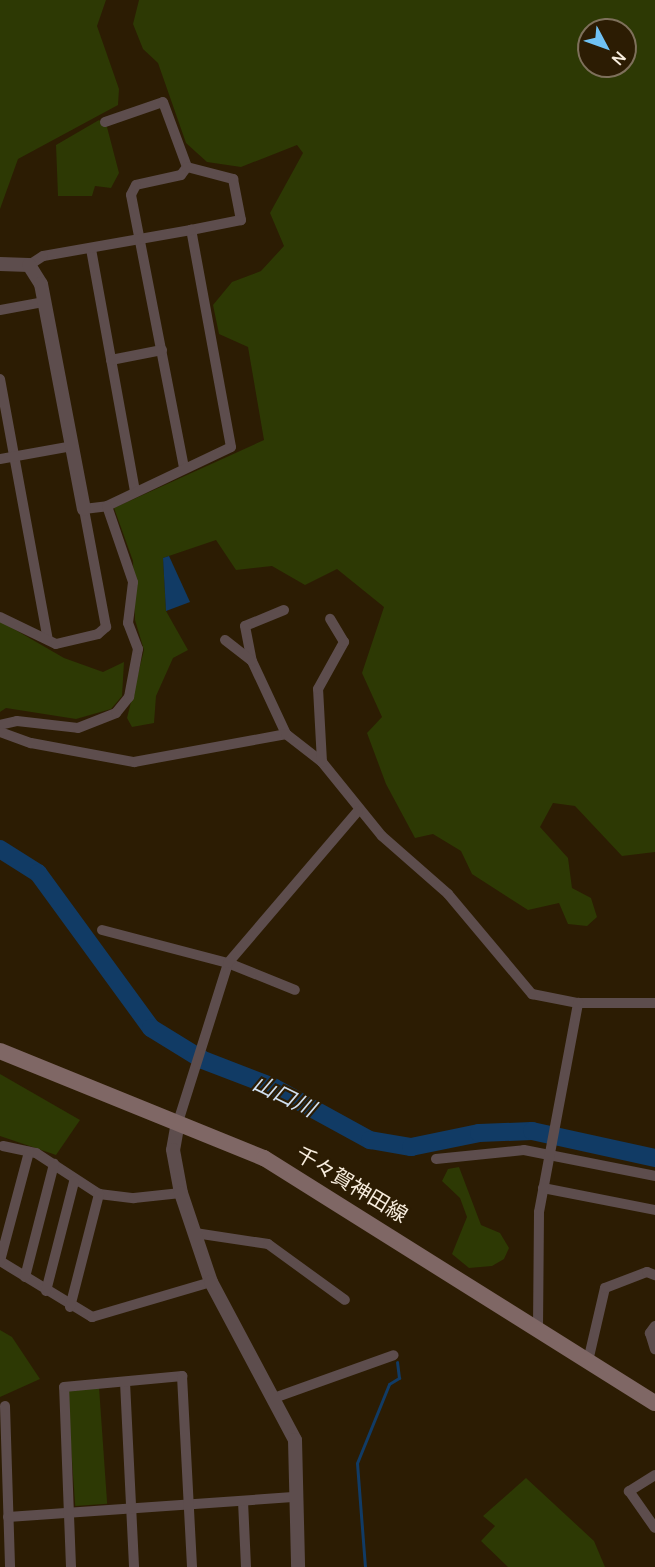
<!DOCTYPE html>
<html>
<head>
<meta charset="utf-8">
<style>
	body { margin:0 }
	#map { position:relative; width:655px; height:1567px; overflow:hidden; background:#2c1c03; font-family:Manrope,"Noto Sans JP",sans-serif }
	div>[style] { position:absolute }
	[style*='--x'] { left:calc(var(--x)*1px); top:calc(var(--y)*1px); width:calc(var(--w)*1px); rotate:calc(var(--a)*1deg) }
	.green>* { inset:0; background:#2d3904; transform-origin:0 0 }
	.water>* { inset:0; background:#113b65 }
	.stream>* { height:3px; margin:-1.5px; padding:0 1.5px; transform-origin:1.5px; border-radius:1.5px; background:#113b65 }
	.river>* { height:18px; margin:-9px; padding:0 9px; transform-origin:9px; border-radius:9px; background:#113b65 }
	.minor>* { height:10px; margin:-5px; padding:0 5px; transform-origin:5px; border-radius:5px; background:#5d4d4d }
	.tertiary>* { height:14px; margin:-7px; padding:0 7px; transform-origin:7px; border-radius:7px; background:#5d4d4d }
	.secondary>* { height:16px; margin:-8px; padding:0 8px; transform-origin:8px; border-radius:8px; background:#7f6765 }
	span { translate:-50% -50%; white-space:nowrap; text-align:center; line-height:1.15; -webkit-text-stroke:4.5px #2c1c03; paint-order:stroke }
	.street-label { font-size:21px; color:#f8edde }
	.water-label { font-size:22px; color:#d0dff0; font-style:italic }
	.north { position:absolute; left:577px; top:18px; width:60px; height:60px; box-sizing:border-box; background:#2c1c03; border:2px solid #7e705b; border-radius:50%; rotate:131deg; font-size:16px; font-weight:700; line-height:24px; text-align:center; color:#f8edde }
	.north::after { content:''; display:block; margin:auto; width:21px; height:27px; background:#70c2f4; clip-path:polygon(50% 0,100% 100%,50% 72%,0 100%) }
</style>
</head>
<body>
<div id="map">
	<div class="green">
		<i style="clip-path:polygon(0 0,106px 0,97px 26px,119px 89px,118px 105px,18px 159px,0 209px)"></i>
		<i style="clip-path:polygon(evenodd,139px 0,655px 0,655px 852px,622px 856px,575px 806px,553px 803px,540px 827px,568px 858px,572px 888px,591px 898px,597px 917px,587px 926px,568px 924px,559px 903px,528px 910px,472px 874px,461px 851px,433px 834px,415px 838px,386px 784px,367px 733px,382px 717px,362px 673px,384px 607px,337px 569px,305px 585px,272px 566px,236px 570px,216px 540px,163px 558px,166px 611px,188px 650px,173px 658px,156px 696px,154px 723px,132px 727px,127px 718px,144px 650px,135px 620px,133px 561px,114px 508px,264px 440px,248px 347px,219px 334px,213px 305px,232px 282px,261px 271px,284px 246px,270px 213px,303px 153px,297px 145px,241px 167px,207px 162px,186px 143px,158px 63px,143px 49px,133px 24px,139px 0,589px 30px,625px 30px,625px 66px,589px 66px,589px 30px)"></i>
		<i style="clip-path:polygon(99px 120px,107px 127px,119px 173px,111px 188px,95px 186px,92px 196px,58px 196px,56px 145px)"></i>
		<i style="clip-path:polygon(0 621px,64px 658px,103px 672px,124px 662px,122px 696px,111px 709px,76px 719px,6px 708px,0 712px)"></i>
		<i style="clip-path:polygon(0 1074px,80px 1120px,56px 1155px,0 1136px)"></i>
		<i style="clip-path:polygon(459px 1167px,481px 1225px,500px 1233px,509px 1248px,504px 1259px,492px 1266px,469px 1268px,452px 1254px,467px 1217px,460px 1198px,442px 1181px,448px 1169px)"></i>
		<i style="clip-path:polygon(0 1330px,12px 1337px,40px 1379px,0 1397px)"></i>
		<i style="left:99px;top:1387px;width:117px;height:32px;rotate:86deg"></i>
		<i style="clip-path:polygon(526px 1478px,594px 1541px,605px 1567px,508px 1567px,481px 1541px,495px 1526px,483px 1516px)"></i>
	</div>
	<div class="water">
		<i style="clip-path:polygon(169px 556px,190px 602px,166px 611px,163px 558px)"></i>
	</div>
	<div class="stream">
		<i style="--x:365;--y:1567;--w:104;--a:-94.4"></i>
		<i style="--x:357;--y:1463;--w:85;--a:-67.9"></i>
		<i style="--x:389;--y:1384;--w:12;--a:-31"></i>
		<i style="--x:399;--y:1378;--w:16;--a:-97"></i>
	</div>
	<div class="river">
		<i style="--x:0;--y:849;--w:45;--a:32.3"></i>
		<i style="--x:38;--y:873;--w:192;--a:53.9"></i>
		<i style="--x:151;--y:1028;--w:61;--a:31.6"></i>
		<i style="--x:203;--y:1060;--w:75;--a:21.1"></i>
		<i style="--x:273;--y:1087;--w:111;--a:28.7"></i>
		<i style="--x:370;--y:1140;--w:42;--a:9.7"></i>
		<i style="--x:411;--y:1147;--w:69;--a:-11.6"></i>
		<i style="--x:479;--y:1133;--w:53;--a:-2.2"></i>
		<i style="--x:532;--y:1131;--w:126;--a:12.4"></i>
	</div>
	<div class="minor">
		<i style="--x:105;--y:122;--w:61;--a:-19"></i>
		<i style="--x:163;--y:102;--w:69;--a:69.7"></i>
		<i style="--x:187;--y:167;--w:10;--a:127"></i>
		<i style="--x:181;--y:175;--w:46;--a:167.5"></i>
		<i style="--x:136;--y:185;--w:11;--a:117"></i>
		<i style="--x:131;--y:195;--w:278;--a:79"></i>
		<i style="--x:187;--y:167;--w:48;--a:14.6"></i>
		<i style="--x:233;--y:179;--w:42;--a:79"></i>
		<i style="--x:241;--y:220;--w:51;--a:168.7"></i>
		<i style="--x:91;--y:249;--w:247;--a:79.7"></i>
		<i style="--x:0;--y:310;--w:45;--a:-10.3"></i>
		<i style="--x:111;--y:360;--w:52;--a:-11.1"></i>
		<i style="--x:0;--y:379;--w:265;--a:79.6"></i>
		<i style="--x:0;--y:459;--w:73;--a:-10.2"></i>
		<i style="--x:284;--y:610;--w:42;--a:157.7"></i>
		<i style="--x:245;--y:626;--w:36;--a:79"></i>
		<i style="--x:252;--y:661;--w:81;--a:65"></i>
		<i style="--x:0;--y:617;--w:62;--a:25.7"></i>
		<i style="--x:56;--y:644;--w:43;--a:-13.4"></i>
		<i style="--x:98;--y:634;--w:11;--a:-41"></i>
		<i style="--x:106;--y:627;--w:120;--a:-100.6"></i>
		<i style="--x:84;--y:509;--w:23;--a:-7"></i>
		<i style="--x:107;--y:506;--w:137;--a:-25.4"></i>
		<i style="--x:231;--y:447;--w:221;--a:-100.4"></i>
		<i style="--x:191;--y:230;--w:150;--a:170"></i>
		<i style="--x:43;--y:256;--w:17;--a:147"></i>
		<i style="--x:225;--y:640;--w:34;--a:38"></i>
		<i style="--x:0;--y:725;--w:17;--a:-13"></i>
		<i style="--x:17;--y:721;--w:61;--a:6.5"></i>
		<i style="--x:78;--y:728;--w:41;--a:-21.5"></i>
		<i style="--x:116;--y:713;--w:21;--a:-51"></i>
		<i style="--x:129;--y:697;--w:49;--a:-79.4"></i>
		<i style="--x:138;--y:649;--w:28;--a:-111"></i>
		<i style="--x:128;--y:623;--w:41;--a:-83"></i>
		<i style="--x:133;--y:582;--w:80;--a:-108.9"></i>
		<i style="--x:0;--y:732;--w:33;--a:20"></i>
		<i style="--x:31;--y:743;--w:105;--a:10.5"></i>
		<i style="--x:134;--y:762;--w:155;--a:-10.4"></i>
		<i style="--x:286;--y:734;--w:46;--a:37.9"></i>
		<i style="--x:322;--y:762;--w:95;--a:51"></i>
		<i style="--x:382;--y:836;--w:88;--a:41.3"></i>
		<i style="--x:448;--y:894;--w:131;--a:50"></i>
		<i style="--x:532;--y:994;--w:47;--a:11.1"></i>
		<i style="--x:578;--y:1003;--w:77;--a:0"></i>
		<i style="--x:322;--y:762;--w:73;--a:-93.1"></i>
		<i style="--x:318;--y:689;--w:54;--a:-61"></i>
		<i style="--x:344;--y:642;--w:27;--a:-121"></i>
		<i style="--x:102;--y:930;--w:130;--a:14.7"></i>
		<i style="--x:228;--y:963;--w:72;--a:21.9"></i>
		<i style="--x:178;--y:1122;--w:167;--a:-72.5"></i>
		<i style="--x:228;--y:963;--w:200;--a:-49.5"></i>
		<i style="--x:3;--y:1146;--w:34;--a:12"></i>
		<i style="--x:36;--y:1153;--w:75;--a:33.1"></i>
		<i style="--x:99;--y:1194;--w:35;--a:7"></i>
		<i style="--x:134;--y:1198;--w:47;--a:-6.1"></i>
		<i style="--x:436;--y:1159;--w:88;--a:-5.8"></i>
		<i style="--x:524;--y:1150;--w:134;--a:11.2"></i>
		<i style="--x:543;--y:1188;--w:114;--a:11.1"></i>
		<i style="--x:195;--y:1233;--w:74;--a:8.6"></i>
		<i style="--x:268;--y:1244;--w:95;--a:36"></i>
		<i style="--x:0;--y:1261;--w:108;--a:31.3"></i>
		<i style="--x:92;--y:1317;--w:124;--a:-16.4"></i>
		<i style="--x:0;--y:1261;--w:113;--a:-75.1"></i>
		<i style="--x:25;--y:1277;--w:117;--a:-75.6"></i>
		<i style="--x:46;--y:1291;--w:113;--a:-75.6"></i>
		<i style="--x:70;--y:1307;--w:117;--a:-75.6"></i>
		<i style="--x:655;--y:1326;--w:9;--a:126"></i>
		<i style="--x:650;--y:1333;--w:17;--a:73"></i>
		<i style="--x:538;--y:1328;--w:116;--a:-89.5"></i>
		<i style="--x:539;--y:1212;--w:213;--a:-79.4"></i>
		<i style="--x:588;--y:1361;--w:75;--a:-76.9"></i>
		<i style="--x:605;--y:1288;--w:45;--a:-20.9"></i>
		<i style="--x:647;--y:1272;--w:9;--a:21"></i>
		<i style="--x:125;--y:1382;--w:185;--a:87.2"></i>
		<i style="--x:274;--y:1398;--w:127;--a:-19.7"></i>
		<i style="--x:5;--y:1406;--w:161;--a:88.2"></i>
		<i style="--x:655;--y:1475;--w:31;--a:148"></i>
		<i style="--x:629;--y:1491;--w:45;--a:54.9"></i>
		<i style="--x:243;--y:1501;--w:66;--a:87.4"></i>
		<i style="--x:8;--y:1517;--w:289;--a:-4"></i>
		<i style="--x:71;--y:1567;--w:180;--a:-92.2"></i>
		<i style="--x:64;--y:1387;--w:119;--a:-5.3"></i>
		<i style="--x:182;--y:1376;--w:191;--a:87"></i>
	</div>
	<div class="tertiary">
		<i style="--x:0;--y:264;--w:29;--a:2"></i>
		<i style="--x:29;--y:265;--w:22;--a:58"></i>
		<i style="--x:41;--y:284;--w:229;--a:79.2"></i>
		<i style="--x:178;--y:1122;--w:28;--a:100"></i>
		<i style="--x:173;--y:1150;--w:44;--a:79.5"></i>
		<i style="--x:181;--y:1193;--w:94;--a:71.4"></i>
		<i style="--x:211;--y:1282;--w:179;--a:62"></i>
		<i style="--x:295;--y:1440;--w:127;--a:88.6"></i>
	</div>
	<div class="secondary">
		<i style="--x:0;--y:1051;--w:285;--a:22.1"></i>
		<i style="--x:264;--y:1158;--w:461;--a:32.1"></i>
	</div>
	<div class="street-label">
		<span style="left:352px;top:1184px;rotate:31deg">千々賀神田線</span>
	</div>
	<div class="water-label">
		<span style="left:284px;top:1096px;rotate:26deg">山口川</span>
	</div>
	<div class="north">N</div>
</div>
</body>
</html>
